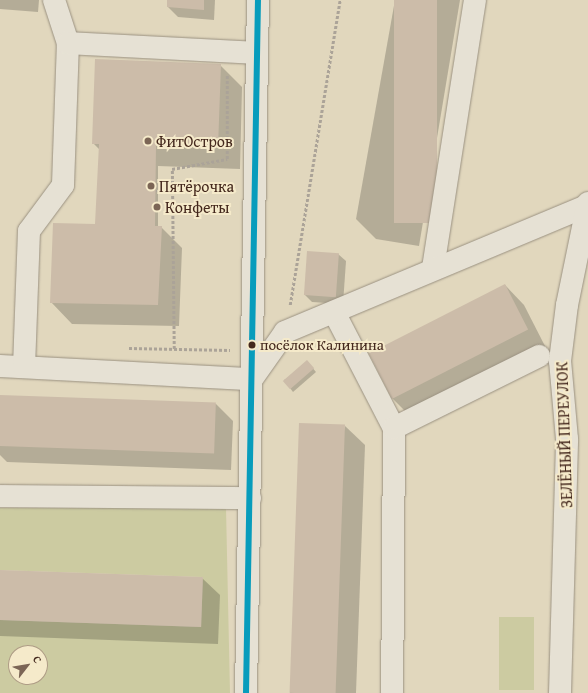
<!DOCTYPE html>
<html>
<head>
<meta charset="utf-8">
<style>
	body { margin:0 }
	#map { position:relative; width:588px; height:693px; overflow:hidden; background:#e1d7bd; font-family:"Gentium Book Plus",serif }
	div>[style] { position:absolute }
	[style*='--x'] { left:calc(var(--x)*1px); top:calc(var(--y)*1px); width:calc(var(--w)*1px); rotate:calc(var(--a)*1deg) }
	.green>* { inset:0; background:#cccba1; transform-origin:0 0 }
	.shadow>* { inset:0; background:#0003 }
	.building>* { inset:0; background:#ccbca9; transform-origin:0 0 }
	.path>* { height:2.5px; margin-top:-1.25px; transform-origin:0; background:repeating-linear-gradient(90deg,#aba398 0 3px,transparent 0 5px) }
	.roads { filter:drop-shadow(0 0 1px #9a9181) drop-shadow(0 0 1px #9a9181) }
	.minor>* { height:22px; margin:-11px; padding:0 11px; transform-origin:11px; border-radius:11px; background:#e6e1d4 }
	.bus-1>* { height:6px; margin:-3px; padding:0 3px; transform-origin:3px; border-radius:3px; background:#079cbc }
	.dots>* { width:11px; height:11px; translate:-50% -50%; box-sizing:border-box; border:2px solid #f5eaca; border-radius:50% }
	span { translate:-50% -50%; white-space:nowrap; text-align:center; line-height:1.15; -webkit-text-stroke:4px #f5eaca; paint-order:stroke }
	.bus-label { font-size:15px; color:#44281d }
	.left { translate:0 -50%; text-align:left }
	.poi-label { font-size:16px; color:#44281d }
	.street-label { font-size:16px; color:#44281d }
	.north { position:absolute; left:8px; top:645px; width:40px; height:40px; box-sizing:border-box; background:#f5eaca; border:1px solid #ae9c85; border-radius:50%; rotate:59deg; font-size:11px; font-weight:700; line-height:16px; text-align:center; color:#44281d }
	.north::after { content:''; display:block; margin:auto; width:14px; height:18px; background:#7b6555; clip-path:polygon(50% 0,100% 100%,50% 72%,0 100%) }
</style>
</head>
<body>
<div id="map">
	<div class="green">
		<i style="clip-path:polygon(evenodd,0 508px,226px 508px,230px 693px,0 693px,0 620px,201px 627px,203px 577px,0 570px,0 508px,16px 653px,40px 653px,40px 677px,16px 677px,16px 653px)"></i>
		<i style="left:499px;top:617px;width:35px;height:73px"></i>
	</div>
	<div class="shadow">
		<i style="clip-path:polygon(0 0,39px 0,38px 12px,0 9px)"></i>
		<i style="clip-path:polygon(168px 0,215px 0,214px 20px,178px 17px,168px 7px)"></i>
		<i style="clip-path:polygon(395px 0,460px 0,419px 246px,376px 239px,356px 219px)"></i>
		<i style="clip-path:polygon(220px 65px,242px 87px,240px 169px,158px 166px,158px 227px,161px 227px,182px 248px,179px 326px,72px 324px,51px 302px,98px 225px,100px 150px,93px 143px)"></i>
		<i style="clip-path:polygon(338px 254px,346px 261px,343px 304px,312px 302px,305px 295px)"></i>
		<i style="clip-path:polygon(505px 285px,524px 305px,547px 350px,411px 417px,391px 397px)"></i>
		<i style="clip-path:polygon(310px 365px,316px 372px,293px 392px,284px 380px)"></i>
		<i style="clip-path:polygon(0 396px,216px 404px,233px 421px,231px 470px,7px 462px,0 455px)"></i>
		<i style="clip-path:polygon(345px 426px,365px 445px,356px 693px,290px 693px)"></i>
		<i style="clip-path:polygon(0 571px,202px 578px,220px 595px,218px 644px,0 636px)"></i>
	</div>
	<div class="building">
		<i style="clip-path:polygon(167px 0,204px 0,204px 10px,167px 7px)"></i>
		<i style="left:394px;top:0;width:43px;height:223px"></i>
		<i style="clip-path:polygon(95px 59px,221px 64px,218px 148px,156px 146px,155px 226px,162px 226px,158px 305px,50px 303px,53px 223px,95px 224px,99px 144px,92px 144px)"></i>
		<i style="left:307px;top:251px;width:32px;height:44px;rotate:4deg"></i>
		<i style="left:505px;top:284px;width:51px;height:153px;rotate:63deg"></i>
		<i style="left:307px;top:360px;width:11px;height:32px;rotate:49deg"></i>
		<i style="left:0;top:395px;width:216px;height:51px;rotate:2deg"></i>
		<i style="left:299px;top:423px;width:46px;height:270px;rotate:2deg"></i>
		<i style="left:0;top:570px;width:203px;height:50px;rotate:2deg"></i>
	</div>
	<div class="path">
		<i style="--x:156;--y:191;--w:16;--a:0"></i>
		<i style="--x:290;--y:305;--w:309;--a:-80.7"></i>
		<i style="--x:129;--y:348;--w:101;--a:1.1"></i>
		<i style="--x:174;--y:349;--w:180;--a:-90.6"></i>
		<i style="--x:172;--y:169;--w:56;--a:-10.3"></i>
		<i style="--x:227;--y:159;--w:85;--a:-90"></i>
	</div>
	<div class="roads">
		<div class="minor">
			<i style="--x:54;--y:0;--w:45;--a:72"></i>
			<i style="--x:433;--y:268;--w:271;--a:-81.1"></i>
			<i style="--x:334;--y:312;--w:131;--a:62.7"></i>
			<i style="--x:394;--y:428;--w:265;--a:90.4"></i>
			<i style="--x:0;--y:366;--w:252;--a:3"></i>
			<i style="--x:24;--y:367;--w:136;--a:-87.9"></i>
			<i style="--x:29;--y:231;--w:57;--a:-53.5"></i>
			<i style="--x:63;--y:185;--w:142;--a:-88"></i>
			<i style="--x:68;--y:43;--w:189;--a:3"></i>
			<i style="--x:252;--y:379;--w:57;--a:-54.9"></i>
			<i style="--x:285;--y:332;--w:329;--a:-22.7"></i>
			<i style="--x:394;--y:428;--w:162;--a:-26.4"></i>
			<i style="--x:0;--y:496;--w:250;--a:0.5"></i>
			<i style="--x:246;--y:693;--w:693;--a:-89.01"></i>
			<i style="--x:560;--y:693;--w:254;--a:-88.4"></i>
			<i style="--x:567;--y:439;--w:78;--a:-95.1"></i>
			<i style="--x:560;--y:361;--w:56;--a:-82.9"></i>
			<i style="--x:567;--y:305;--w:104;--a:-78.4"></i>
		</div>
	</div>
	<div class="bus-1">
		<i style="--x:246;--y:693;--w:693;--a:-89.01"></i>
	</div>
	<div class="dots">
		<i style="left:148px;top:141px;background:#7b6555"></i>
		<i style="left:151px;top:186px;background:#7b6555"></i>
		<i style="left:157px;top:207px;background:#7b6555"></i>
		<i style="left:252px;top:345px;background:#44281d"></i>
	</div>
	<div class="bus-label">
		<span class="left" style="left:260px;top:345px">посёлок Калинина</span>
	</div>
	<div class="poi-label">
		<span class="left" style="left:156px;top:141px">ФитОстров</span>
		<span class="left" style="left:159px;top:186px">Пятёрочка</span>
		<span class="left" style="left:165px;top:207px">Конфеты</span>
	</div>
	<div class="street-label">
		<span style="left:564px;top:435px;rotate:-92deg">ЗЕЛЁНЫЙ ПЕРЕУЛОК</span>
	</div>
	<div class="north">С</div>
</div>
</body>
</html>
